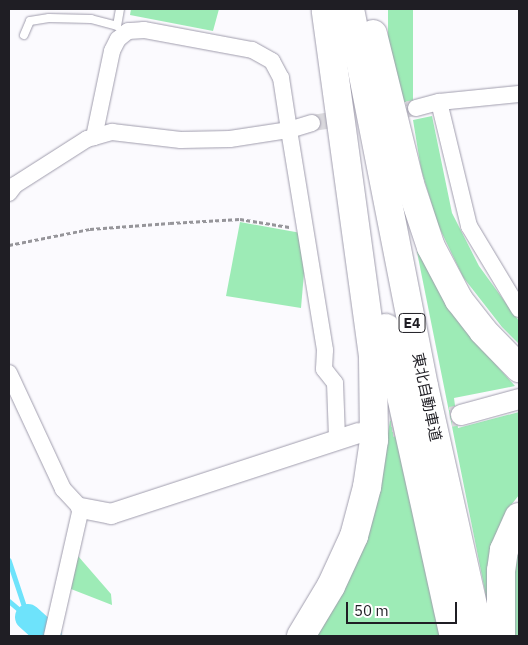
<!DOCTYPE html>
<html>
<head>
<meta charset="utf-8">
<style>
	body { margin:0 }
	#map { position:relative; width:528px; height:645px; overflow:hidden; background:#fbfafe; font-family:"IBM Plex Sans","Noto Sans JP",sans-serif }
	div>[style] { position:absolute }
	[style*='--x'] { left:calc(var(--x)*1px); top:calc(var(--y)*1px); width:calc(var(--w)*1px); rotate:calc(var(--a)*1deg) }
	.green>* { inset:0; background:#9debb6; transform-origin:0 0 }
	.stream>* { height:4.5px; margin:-2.25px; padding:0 2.25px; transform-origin:2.25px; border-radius:2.25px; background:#6ee3fb }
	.river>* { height:26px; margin:-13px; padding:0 13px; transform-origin:13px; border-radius:13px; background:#6ee3fb }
	.minor-tunnel>* { height:16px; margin-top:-8px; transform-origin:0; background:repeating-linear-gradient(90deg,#dad9dd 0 16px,transparent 0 24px) }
	.tertiary-tunnel>* { height:20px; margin-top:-10px; transform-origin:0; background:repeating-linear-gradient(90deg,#dad9dd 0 20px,transparent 0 30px) }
	.path>* { height:2.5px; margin-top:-1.25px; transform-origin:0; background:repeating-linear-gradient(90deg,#96959a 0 4px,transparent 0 6.5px) }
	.roads { filter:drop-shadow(0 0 1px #a09dad) drop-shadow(0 0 1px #a09dad) }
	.service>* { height:8px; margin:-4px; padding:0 4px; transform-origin:4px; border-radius:4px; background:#fff }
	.minor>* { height:16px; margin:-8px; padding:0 8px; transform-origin:8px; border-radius:8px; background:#fff }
	.tertiary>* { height:20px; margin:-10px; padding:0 10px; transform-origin:10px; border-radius:10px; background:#fff }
	.motorway>* { height:28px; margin:-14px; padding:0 14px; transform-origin:14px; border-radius:14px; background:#fff }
	span { translate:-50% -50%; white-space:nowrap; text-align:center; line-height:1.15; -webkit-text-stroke:5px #fff; paint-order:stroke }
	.shield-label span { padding:1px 4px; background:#fff; border:1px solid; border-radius:4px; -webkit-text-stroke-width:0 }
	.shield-label { font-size:14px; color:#1f1e24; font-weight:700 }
	.street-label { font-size:15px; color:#1f1e24 }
	.frame { position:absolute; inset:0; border:10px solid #1f1e24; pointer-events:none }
	.scale { position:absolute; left:346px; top:602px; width:111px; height:22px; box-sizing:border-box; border:2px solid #1f1e24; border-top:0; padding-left:6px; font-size:15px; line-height:18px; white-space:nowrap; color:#1f1e24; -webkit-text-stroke:4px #fff; paint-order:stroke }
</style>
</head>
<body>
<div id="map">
	<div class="green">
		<i style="clip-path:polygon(131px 9px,219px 9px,213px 31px,130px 15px)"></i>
		<i style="left:388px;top:9px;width:25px;height:93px"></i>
		<i style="clip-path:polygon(432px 116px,452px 213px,479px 266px,519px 321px,519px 344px,502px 327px,463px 277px,438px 225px,421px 169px,413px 120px)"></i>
		<i style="clip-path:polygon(240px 222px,301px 233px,304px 273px,301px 308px,226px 296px)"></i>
		<i style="clip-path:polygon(423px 250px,475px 341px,515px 386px,454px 398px,458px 428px,519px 412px,519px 495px,508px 509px,489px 611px,417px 252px)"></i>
		<i style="clip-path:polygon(392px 407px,441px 636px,314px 636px,385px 453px)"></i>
		<i style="clip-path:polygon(519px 540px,519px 636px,511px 636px,509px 618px)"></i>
		<i style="clip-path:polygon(78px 556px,111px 594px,112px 605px,71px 589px)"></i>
	</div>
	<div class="stream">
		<i style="--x:9;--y:560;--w:60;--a:71.6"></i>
		<i style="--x:9;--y:601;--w:23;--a:40"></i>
	</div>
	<div class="river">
		<i style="--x:28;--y:617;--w:28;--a:42"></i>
	</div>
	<div class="minor-tunnel">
		<i style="--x:312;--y:123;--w:105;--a:-8.2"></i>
	</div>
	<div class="tertiary-tunnel">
		<i style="--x:362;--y:432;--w:100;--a:-9.7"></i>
	</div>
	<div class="path">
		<i style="--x:9;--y:245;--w:83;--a:-11.2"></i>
		<i style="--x:90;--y:229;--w:80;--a:-4.3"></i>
		<i style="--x:170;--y:223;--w:70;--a:-3.3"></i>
		<i style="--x:240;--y:219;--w:50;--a:9.3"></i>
	</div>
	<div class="roads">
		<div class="service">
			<i style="--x:24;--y:35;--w:15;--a:-67"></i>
			<i style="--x:30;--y:21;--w:19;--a:-9"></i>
			<i style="--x:49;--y:18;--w:42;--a:1.4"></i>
			<i style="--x:91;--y:19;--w:27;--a:15"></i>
			<i style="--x:117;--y:26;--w:17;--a:-80"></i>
		</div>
		<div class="minor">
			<i style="--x:439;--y:102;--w:128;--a:76.4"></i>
			<i style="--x:469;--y:226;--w:97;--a:58.9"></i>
			<i style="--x:416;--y:108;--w:24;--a:-15"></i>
			<i style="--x:439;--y:102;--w:80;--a:-5.7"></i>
			<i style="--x:312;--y:123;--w:24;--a:163"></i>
			<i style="--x:289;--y:130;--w:223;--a:80.7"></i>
			<i style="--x:325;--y:350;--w:19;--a:93"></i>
			<i style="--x:324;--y:369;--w:18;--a:52"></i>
			<i style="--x:335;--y:383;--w:54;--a:87.9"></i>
			<i style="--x:9;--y:193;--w:10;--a:-53"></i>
			<i style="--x:15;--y:185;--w:85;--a:-32.6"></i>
			<i style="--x:87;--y:139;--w:7;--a:-16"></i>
			<i style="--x:94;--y:137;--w:19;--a:-16"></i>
			<i style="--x:112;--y:132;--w:69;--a:6.6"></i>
			<i style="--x:181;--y:140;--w:49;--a:-1.2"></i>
			<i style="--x:230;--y:139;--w:60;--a:-8.7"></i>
			<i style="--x:289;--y:130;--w:53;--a:-98.7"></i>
			<i style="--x:281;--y:78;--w:19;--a:-118"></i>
			<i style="--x:272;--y:61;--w:23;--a:-151"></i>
			<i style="--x:252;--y:50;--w:110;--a:-169.5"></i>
			<i style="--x:144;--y:30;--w:16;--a:176"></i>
			<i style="--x:128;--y:31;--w:13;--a:141"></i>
			<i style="--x:118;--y:39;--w:13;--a:117"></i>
			<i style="--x:112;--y:51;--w:88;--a:101.8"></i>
			<i style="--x:9;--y:373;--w:128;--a:65"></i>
			<i style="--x:63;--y:489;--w:26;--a:47"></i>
			<i style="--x:81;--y:508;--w:131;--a:102.8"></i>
		</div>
		<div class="tertiary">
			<i style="--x:461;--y:415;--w:60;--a:-15.4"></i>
			<i style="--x:81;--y:508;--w:31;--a:11"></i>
			<i style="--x:111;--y:514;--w:261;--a:-18.1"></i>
		</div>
		<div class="motorway">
			<i style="--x:350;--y:9;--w:384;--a:78.9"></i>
			<i style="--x:424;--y:386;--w:256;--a:77.4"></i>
			<i style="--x:373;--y:34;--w:154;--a:76.1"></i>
			<i style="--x:410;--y:184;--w:66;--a:71.6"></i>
			<i style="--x:431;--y:247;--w:60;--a:62.2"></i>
			<i style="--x:459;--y:300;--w:39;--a:52"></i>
			<i style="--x:483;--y:331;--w:52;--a:45.8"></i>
			<i style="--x:386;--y:328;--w:315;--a:77.6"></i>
			<i style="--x:301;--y:636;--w:58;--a:-59"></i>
			<i style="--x:331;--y:586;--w:55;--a:-65.3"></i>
			<i style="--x:354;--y:536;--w:51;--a:-75.1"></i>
			<i style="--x:367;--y:487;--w:48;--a:-81.5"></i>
			<i style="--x:374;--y:440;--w:84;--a:-90.7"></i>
			<i style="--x:373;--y:356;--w:348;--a:-97.8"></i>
			<i style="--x:501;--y:636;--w:65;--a:-90"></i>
			<i style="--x:501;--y:571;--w:21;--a:-82"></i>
			<i style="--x:504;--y:550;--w:36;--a:-66"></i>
		</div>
	</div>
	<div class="shield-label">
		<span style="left:412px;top:323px">E4</span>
	</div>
	<div class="street-label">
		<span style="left:427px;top:397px;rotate:78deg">東北自動車道</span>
	</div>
	<div class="frame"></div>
	<div class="scale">50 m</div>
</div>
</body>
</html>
